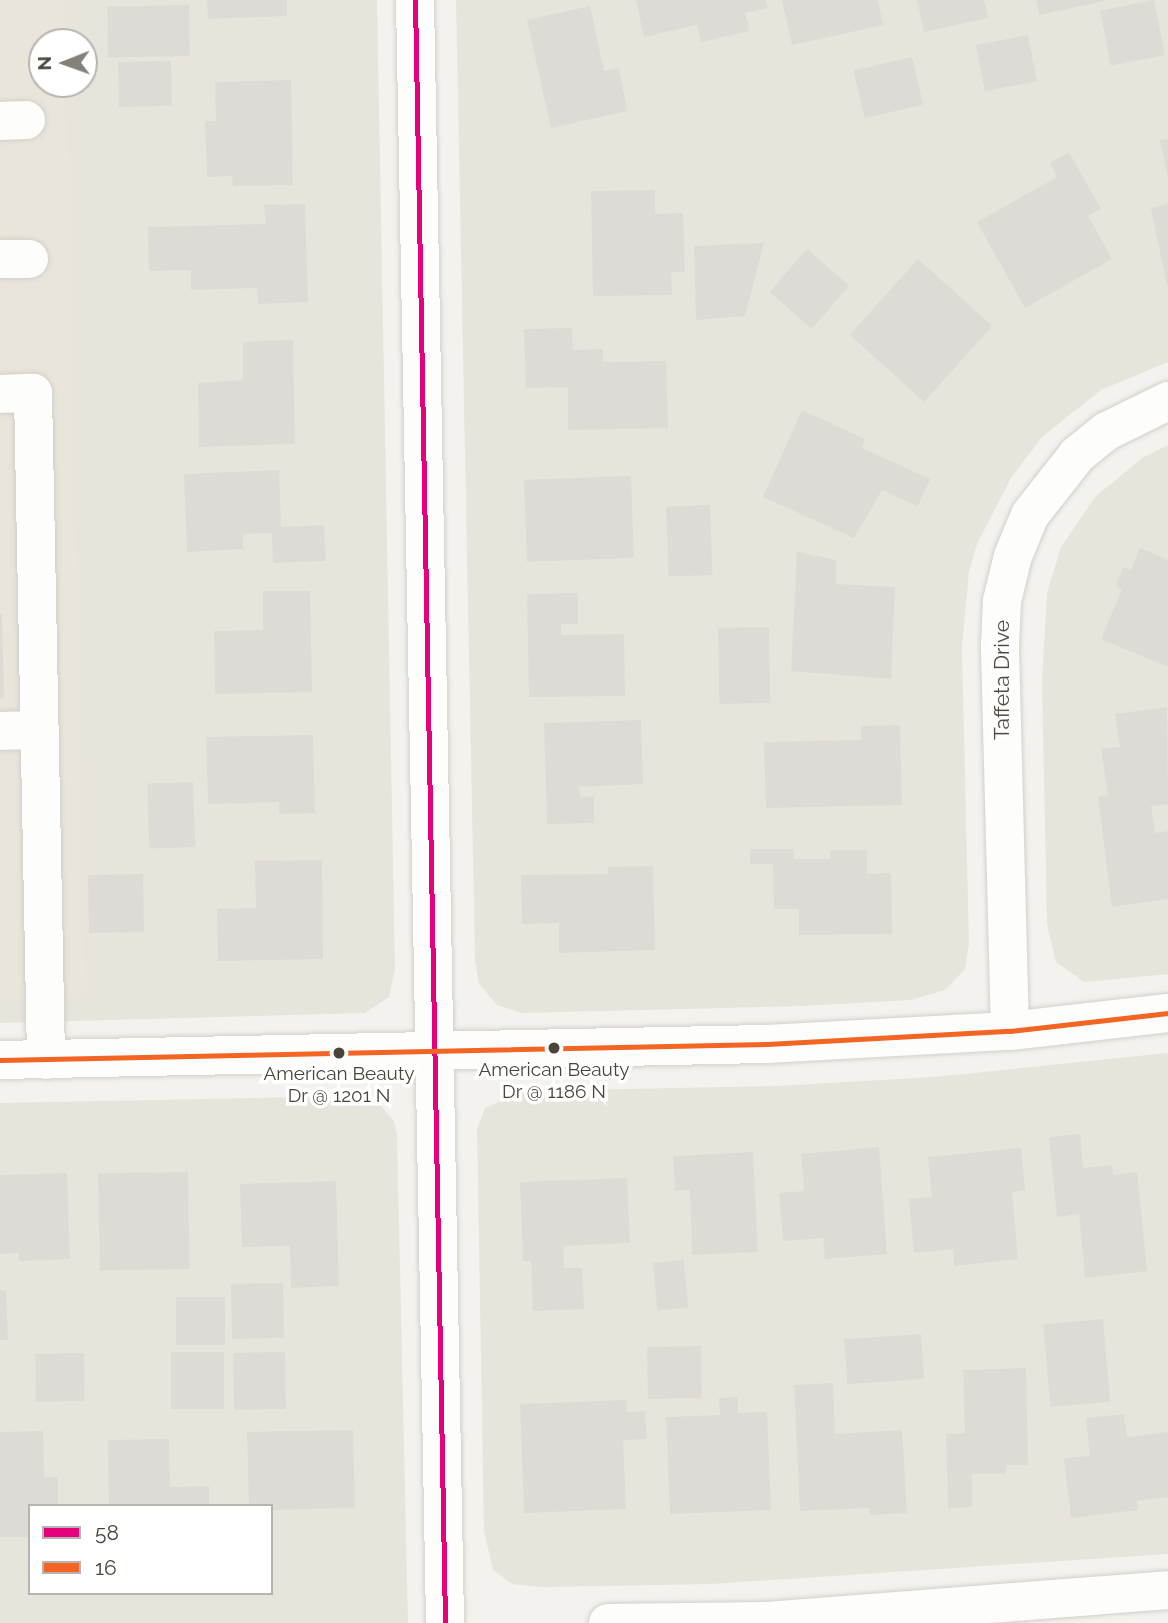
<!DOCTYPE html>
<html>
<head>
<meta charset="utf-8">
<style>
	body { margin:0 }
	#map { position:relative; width:1168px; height:1623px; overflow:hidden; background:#f4f2ee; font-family:Raleway,sans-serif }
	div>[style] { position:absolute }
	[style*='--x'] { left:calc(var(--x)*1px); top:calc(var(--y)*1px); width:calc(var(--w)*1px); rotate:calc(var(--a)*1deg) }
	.residential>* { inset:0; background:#e7e4dc }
	.education>* { inset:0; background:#eae5da }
	.building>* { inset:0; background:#dedbd6; transform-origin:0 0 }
	.roads { filter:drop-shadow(0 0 2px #d2d0cb) drop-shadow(0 0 2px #d2d0cb) }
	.minor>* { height:38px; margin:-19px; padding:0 19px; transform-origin:19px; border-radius:19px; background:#fdfdfc }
	.bus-1>* { height:5px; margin:-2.5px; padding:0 2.5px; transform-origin:2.5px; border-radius:2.5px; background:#e5007d }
	.bus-2>* { height:5px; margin:-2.5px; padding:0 2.5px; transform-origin:2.5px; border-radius:2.5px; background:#f26522 }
	.dots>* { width:19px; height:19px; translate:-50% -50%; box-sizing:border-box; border:4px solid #fff; border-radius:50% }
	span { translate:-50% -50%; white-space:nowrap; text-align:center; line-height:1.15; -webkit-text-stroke:7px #fff; paint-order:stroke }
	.bus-label { font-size:19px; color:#4b4439 }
	.street-label { font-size:21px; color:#4b4439 }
	.legend { position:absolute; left:28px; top:1504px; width:245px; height:91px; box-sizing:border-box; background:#fff; border:2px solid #b7b4b0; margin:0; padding:9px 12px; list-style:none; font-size:21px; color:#4b4439 }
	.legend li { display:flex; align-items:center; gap:14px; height:35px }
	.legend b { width:35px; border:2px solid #b7b4b0 }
	.north { position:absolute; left:28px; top:28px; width:70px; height:70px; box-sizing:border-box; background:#fff; border:2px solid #b7b4b0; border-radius:50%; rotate:269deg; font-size:19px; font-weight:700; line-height:28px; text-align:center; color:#4b4439 }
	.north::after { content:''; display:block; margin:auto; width:24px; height:32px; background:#868178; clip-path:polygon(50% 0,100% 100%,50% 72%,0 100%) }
</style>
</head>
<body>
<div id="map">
	<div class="residential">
		<i style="clip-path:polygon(evenodd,0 0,377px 0,395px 970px,389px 997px,365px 1013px,0 1023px,0 0,42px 42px,84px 42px,84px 84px,42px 84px,42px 42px)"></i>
		<i style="clip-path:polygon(456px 0,1168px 0,1168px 362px,1101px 390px,1042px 437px,1011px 478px,977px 544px,969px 572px,962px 647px,969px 944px,965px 969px,945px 990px,911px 1000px,804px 1006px,521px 1013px,497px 1005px,479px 984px,475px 961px)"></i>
		<i style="clip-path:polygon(1168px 445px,1168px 974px,1084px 982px,1056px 962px,1047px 924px,1042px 681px,1047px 593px,1061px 547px,1095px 497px,1142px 458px)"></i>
		<i style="clip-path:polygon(1168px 1053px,1168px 1554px,712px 1584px,542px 1587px,512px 1584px,493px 1570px,484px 1531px,477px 1129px,485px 1108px,523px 1091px,776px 1086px,934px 1077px)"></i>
		<i style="clip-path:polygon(evenodd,355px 1096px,375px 1099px,394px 1121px,397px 1134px,408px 1623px,0 1623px,0 1103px,355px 1096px,30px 1506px,271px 1506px,271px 1593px,30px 1593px,30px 1506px)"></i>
	</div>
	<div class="education">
		<i style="clip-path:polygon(0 0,65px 0,66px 42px,42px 42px,42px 84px,67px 84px,85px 997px,0 1000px)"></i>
	</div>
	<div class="building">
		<i style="clip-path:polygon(207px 0,287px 0,287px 16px,208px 19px)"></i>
		<i style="clip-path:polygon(636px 0,766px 0,768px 8px,745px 13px,750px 31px,701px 42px,697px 25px,644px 37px)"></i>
		<i style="clip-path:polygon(782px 0,878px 0,883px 25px,792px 45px)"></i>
		<i style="clip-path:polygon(917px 0,984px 0,988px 18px,924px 32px)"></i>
		<i style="clip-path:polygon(1036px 0,1105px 0,1105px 1px,1039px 15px)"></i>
		<i style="left:1154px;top:0;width:56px;height:55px;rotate:79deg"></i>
		<i style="left:189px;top:5px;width:51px;height:82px;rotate:89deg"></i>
		<i style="clip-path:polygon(590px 6px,604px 71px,619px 68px,627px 111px,551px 128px,527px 20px)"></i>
		<i style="left:1028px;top:35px;width:47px;height:53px;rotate:79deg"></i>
		<i style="left:912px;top:57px;width:49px;height:60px;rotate:77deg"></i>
		<i style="left:171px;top:61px;width:45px;height:53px;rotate:89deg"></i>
		<i style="clip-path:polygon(291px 80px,293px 185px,233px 186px,232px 176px,207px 177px,205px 121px,216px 121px,215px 82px)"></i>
		<i style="clip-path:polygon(1168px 139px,1168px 175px,1167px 175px,1160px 140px)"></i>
		<i style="clip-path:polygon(1069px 152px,1101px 209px,1088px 216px,1112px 259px,1025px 308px,977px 222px,1057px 177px,1050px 163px)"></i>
		<i style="clip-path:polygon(655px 190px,655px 214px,683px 213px,685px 272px,671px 272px,672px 295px,593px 296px,591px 191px)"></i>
		<i style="clip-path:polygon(305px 204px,308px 302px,258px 304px,257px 288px,191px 290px,191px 270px,149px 271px,148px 227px,266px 224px,264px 205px)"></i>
		<i style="clip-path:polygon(1168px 204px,1168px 286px,1167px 286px,1151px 208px)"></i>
		<i style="clip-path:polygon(764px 243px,745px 316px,696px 320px,694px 246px)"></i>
		<i style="left:807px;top:249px;width:56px;height:57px;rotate:41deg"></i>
		<i style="left:918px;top:259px;width:100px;height:102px;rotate:42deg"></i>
		<i style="clip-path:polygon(572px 328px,573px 350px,603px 349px,603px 362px,666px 361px,668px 428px,568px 430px,568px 387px,526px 388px,524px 329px)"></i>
		<i style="clip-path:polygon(293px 340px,295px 444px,199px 447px,198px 383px,243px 380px,243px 342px)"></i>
		<i style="clip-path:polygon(802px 410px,865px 439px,862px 448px,930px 479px,918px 506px,882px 490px,854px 538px,763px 497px)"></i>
		<i style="clip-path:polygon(279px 470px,281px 527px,324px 525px,326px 561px,273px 563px,272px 533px,243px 534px,243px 549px,187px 552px,184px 474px)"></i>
		<i style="left:631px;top:476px;width:82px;height:107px;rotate:88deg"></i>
		<i style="left:710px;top:505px;width:70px;height:44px;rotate:88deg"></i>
		<i style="clip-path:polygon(1140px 548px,1168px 560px,1168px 667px,1101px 639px,1122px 589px,1116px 586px,1123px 567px,1131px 570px)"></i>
		<i style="clip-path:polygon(797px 552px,836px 560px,836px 584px,895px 587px,891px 679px,791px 671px)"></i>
		<i style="clip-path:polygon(263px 591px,310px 591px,312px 692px,215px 694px,214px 631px,263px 630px)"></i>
		<i style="clip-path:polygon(578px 593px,578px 624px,561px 624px,561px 635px,624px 634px,625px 696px,529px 697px,527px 594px)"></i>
		<i style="clip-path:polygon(0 614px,2px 614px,4px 698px,0 698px)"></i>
		<i style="left:769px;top:627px;width:76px;height:51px;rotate:89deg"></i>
		<i style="clip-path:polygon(1167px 707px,1168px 804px,1151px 806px,1155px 833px,1168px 831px,1168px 899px,1112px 907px,1098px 797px,1108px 795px,1101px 749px,1120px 747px,1115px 714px)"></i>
		<i style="clip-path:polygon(641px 720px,643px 784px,579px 787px,580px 797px,594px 796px,594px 823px,547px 824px,544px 723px)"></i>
		<i style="clip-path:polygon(900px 725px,902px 805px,766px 808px,764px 742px,861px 740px,861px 726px)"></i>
		<i style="clip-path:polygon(313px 735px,315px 813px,279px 814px,279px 802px,208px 804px,206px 737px)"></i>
		<i style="left:193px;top:782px;width:65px;height:46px;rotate:88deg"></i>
		<i style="clip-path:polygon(750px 849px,794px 849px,794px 859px,830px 859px,830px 850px,867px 850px,867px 874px,891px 873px,892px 934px,799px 935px,799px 909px,774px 909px,773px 864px,750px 864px)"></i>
		<i style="clip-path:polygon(322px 860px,323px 959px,218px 961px,217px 909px,256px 908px,255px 861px)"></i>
		<i style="clip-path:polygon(653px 866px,655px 950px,559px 953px,559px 923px,522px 924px,521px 875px,608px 874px,608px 867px)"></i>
		<i style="left:143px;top:874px;width:58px;height:55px;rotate:89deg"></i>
		<i style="clip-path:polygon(1080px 1134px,1083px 1168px,1112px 1165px,1113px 1175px,1137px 1172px,1147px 1271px,1085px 1278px,1079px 1214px,1057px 1217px,1049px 1137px)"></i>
		<i style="clip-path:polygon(879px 1147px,887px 1254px,825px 1259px,823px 1238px,783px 1241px,779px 1193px,804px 1191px,801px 1154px)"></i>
		<i style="clip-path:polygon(1021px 1148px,1025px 1190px,1012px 1192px,1018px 1259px,954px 1266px,953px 1249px,914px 1253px,909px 1199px,932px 1197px,928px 1157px)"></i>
		<i style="clip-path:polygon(753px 1152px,758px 1252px,692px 1255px,690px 1190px,675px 1191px,673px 1156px)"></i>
		<i style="left:188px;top:1172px;width:97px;height:90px;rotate:89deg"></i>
		<i style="clip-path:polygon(67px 1173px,70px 1259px,19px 1261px,19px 1253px,0 1254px,0 1175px)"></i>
		<i style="clip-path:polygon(627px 1178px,630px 1243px,563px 1246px,564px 1268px,582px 1268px,584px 1309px,533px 1311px,531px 1261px,523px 1261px,520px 1182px)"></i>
		<i style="clip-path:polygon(336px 1181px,339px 1286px,291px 1288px,290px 1246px,242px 1247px,240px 1184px)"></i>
		<i style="left:684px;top:1260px;width:48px;height:31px;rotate:85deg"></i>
		<i style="left:283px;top:1283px;width:55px;height:52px;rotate:89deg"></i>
		<i style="clip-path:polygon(0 1290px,6px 1290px,8px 1340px,0 1340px)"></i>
		<i style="left:176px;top:1297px;width:49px;height:48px"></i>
		<i style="left:1103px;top:1319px;width:83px;height:60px;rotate:85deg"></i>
		<i style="left:921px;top:1334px;width:45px;height:77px;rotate:86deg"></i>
		<i style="left:701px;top:1346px;width:52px;height:54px;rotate:89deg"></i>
		<i style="left:224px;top:1352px;width:57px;height:53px;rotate:90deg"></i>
		<i style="left:285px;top:1352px;width:57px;height:52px;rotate:89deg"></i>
		<i style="left:84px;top:1353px;width:48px;height:49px;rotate:89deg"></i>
		<i style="clip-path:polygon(1026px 1368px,1028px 1465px,1006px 1465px,1006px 1474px,972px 1474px,972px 1507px,948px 1508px,946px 1434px,965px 1433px,963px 1370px)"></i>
		<i style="clip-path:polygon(833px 1383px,835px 1434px,902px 1430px,907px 1513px,870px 1515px,869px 1508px,800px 1511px,794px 1385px)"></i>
		<i style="clip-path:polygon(738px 1397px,738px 1413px,767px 1412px,771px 1510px,670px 1514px,666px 1417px,720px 1415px,719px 1398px)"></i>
		<i style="clip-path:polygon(626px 1400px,627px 1412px,645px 1411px,647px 1439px,623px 1440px,626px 1509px,524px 1513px,520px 1404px)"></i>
		<i style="clip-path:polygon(1124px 1414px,1127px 1437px,1168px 1432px,1168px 1497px,1137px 1501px,1138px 1510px,1071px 1518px,1064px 1458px,1090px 1456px,1086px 1418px)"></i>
		<i style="clip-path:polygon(353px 1430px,355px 1508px,271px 1510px,271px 1506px,249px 1506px,247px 1432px)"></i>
		<i style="clip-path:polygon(43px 1431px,44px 1477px,58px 1477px,58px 1506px,30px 1506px,30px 1537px,0 1537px,0 1432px)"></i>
		<i style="clip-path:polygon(169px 1439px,170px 1487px,209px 1486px,209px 1506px,109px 1506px,108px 1440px)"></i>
	</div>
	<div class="roads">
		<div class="minor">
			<i style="--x:415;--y:0;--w:1623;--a:88.94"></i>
			<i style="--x:0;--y:121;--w:26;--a:-2"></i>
			<i style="--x:0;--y:259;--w:29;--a:0"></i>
			<i style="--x:0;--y:394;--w:33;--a:-2"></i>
			<i style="--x:33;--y:393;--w:667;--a:88.88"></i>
			<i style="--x:0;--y:731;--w:40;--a:-1.4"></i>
			<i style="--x:1010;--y:1031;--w:386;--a:-91.5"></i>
			<i style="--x:1000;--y:645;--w:44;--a:-87.4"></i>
			<i style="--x:1002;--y:601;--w:46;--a:-76.3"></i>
			<i style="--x:1013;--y:556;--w:44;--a:-67.5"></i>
			<i style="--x:1030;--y:515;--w:76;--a:-51.9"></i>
			<i style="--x:1077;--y:455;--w:38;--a:-39"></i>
			<i style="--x:1107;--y:431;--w:68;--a:-26.2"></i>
			<i style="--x:0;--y:1060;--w:767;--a:-1.2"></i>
			<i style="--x:767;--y:1044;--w:243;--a:-3.1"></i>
			<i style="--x:1010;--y:1031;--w:159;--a:-6.5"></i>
			<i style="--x:608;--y:1623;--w:159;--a:-0.7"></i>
			<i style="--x:767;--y:1621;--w:402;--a:-4.4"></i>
		</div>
	</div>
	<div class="bus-1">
		<i style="--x:415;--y:0;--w:1623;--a:88.94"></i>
	</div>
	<div class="bus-2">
		<i style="--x:0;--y:1060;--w:767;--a:-1.2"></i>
		<i style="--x:767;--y:1044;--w:243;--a:-3.1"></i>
		<i style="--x:1010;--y:1031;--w:159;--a:-6.5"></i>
	</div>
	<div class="dots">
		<i style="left:554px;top:1048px;background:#4b4439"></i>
		<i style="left:339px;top:1053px;background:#4b4439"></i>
	</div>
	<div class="bus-label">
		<span style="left:554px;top:1081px">American Beauty<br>Dr @ 1186 N</span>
		<span style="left:339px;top:1085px">American Beauty<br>Dr @ 1201 N</span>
	</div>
	<div class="street-label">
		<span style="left:1002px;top:680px;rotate:-90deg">Taffeta Drive</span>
	</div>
	<ul class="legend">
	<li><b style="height:9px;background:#e5007d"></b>58</li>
	<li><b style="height:9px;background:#f26522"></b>16</li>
	</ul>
	<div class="north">N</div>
</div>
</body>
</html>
